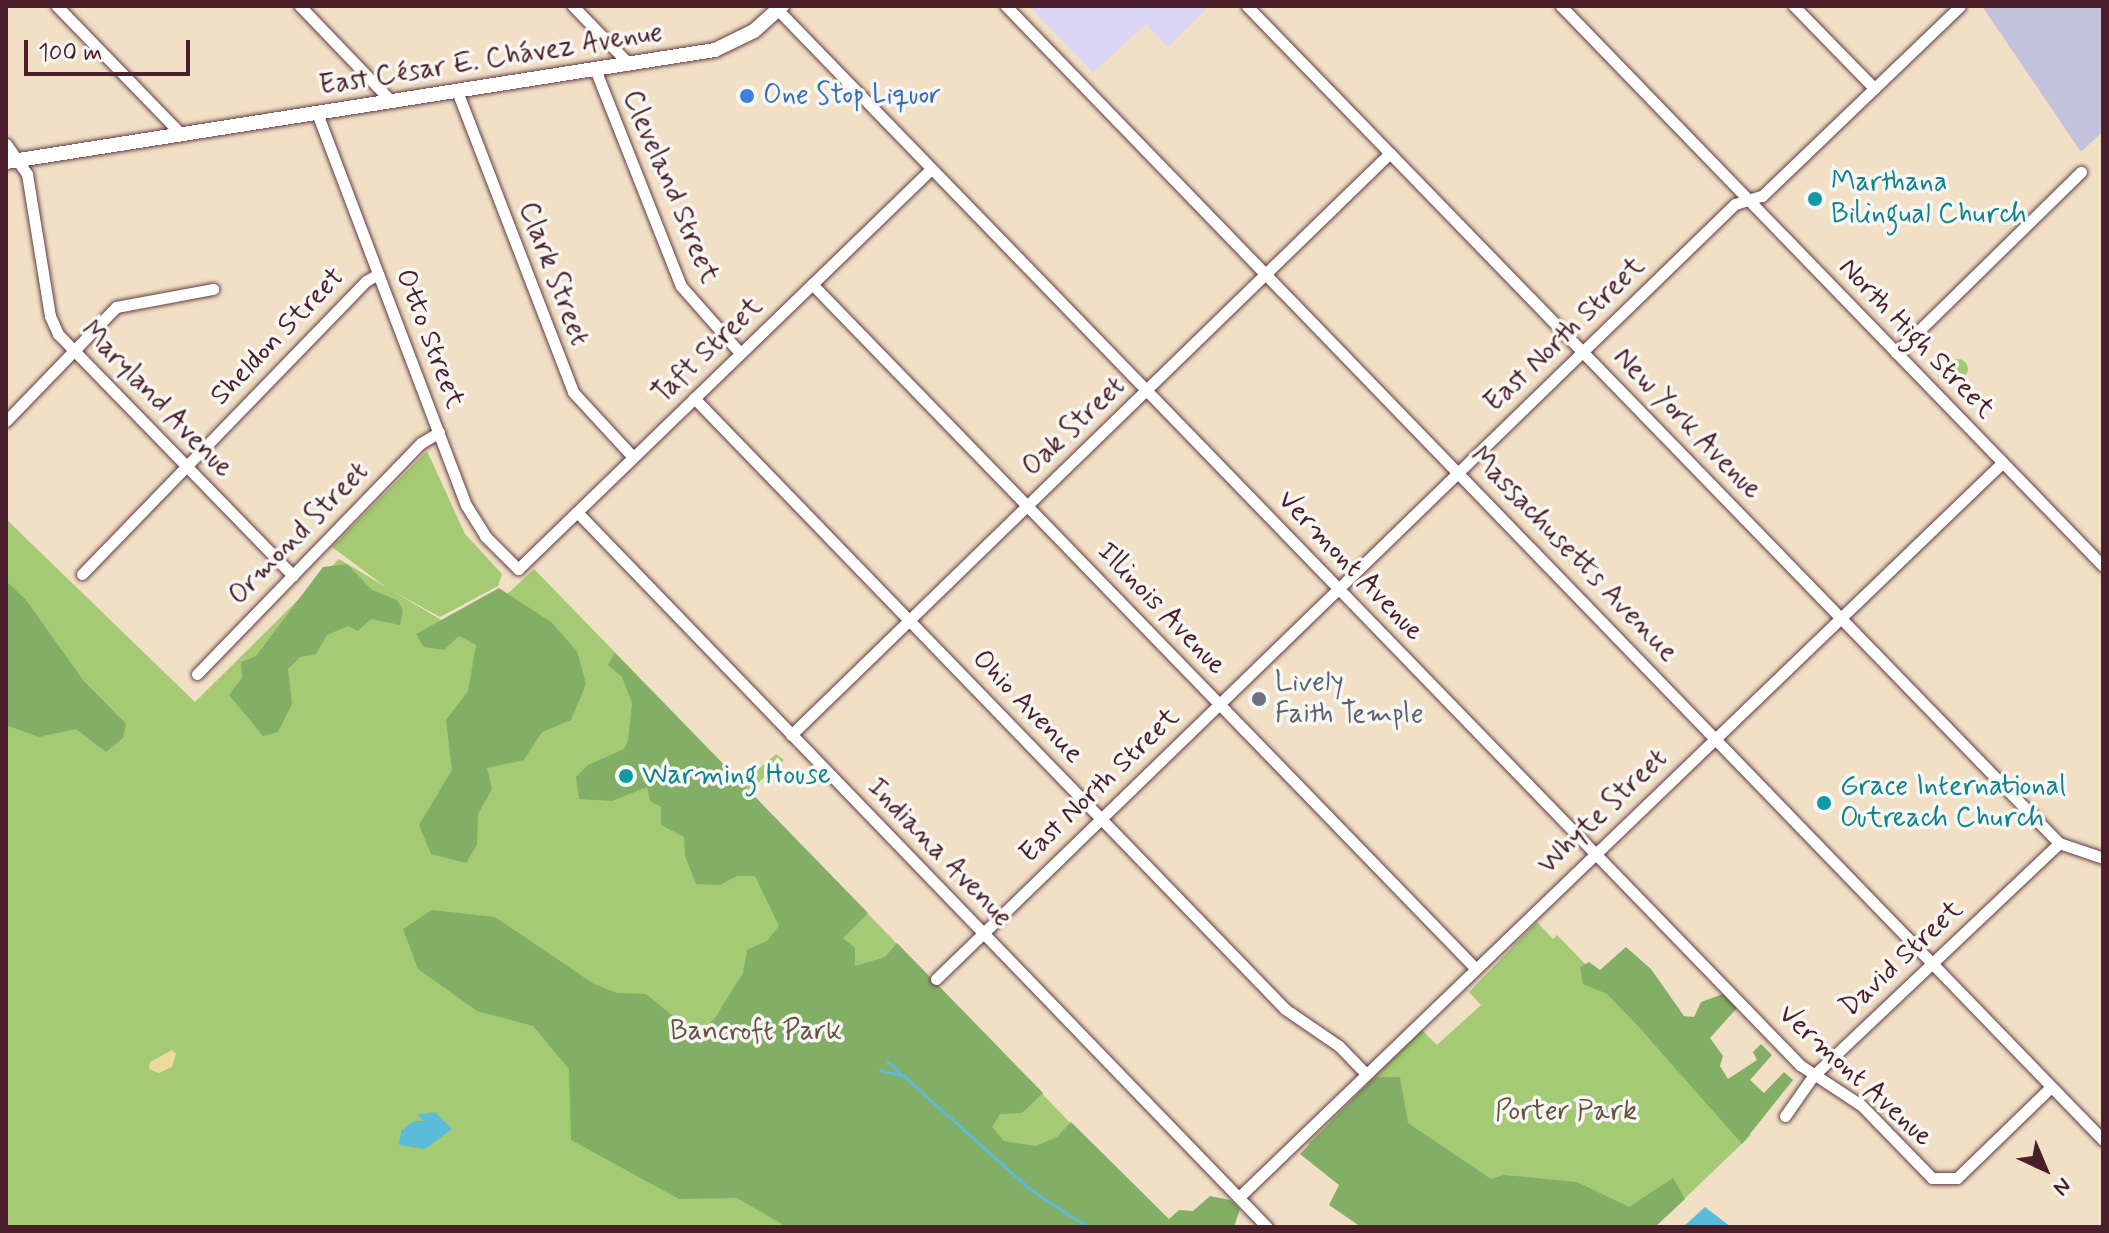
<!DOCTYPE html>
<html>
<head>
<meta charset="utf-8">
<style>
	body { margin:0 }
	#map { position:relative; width:2109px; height:1233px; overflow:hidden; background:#f2e0c6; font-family:Mynerve,sans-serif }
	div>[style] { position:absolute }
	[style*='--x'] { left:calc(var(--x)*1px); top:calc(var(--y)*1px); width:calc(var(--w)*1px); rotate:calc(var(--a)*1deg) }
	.built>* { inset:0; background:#dcd6f6 }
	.industrial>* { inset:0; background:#c2c2dc }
	.green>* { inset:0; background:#a4ca74 }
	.round { border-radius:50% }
	.forest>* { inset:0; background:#83ae66 }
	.sand>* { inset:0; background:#eeda9e }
	.water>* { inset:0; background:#5bbcd9 }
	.stream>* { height:3px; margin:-1.5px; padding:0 1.5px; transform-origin:1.5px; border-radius:1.5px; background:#5bbcd9 }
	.roads { filter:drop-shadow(0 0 2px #633c42) drop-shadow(0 0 2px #633c42) }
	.minor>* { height:11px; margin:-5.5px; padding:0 5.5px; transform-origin:5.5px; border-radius:5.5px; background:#fff }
	.tertiary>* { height:14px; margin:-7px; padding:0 7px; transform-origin:7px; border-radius:7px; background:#fff }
	.dots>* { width:22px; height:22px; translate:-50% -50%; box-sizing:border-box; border:4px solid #f6f6f2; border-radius:50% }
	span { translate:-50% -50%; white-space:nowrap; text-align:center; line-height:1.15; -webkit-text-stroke:7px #f6f6f2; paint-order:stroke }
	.street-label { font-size:28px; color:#4a1f2b }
	.shop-label { font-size:28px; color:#366cbe }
	.left { translate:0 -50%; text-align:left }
	.culture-label { font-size:28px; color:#0d838f }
	.worship-label { font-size:28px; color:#5b616d }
	.park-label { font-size:28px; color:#655241 }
	.frame { position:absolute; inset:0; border:8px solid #4a1f2b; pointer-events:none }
	.north { position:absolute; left:2005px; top:1129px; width:80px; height:80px; -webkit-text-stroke:6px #f6f6f2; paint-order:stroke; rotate:136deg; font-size:22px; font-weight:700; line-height:32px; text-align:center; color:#4a1f2b }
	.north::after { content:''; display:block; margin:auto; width:28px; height:36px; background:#4a1f2b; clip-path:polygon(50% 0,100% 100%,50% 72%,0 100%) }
	.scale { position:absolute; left:24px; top:40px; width:166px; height:36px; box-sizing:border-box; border:4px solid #4a1f2b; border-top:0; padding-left:10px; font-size:24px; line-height:28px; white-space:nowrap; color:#4a1f2b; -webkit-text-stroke:6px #f6f6f2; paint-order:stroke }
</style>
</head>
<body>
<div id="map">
	<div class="built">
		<i style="clip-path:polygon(1029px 6px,1209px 6px,1168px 47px,1146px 24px,1093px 73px)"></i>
	</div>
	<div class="industrial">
		<i style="clip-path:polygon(1982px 6px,2103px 6px,2103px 131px,2081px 152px)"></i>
	</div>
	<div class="green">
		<i class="round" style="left:1948px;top:359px;width:20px;height:20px"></i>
		<i style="clip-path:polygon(427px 451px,465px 534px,502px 574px,498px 586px,440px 617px,391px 590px,465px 634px,534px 569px,742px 783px,776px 754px,784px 760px,749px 791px,1171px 1227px,6px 1227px,6px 519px,195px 702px,339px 559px,386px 587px,332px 547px)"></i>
		<i style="clip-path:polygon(1537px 922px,1553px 939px,1557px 935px,1751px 1135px,1655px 1227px,1307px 1144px,1422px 1030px,1437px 1045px,1481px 1005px,1469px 992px)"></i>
	</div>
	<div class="forest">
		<i style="clip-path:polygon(347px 564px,372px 590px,397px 600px,403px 610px,400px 625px,371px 619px,358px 631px,348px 626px,327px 635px,316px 654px,300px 657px,288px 669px,292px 704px,278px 732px,263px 736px,229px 695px,242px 678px,241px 662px,256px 656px,323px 567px)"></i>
		<i style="clip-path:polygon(6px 581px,26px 600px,83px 680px,126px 724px,123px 738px,106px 752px,76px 729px,39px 737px,6px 725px)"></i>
		<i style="clip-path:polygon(499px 588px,551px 622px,577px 651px,586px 684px,571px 720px,542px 732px,524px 760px,487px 768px,492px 789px,478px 814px,477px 845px,466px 863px,431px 854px,419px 825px,452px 770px,446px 720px,468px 691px,476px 645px,459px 636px,444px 650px,424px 647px,416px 634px)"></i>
		<i style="clip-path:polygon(615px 653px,868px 913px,843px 938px,855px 948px,855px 966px,885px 957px,897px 943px,1043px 1093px,1022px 1113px,1000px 1114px,992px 1127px,1004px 1141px,1036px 1146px,1057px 1137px,1071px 1122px,1169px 1219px,1179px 1210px,1193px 1211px,1210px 1196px,1230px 1200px,1240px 1209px,1234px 1227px,787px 1227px,737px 1198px,679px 1199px,571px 1140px,569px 1069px,533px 1026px,477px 1011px,418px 969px,403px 929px,432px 910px,495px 917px,594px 984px,617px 993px,646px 994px,696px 1035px,715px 1018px,743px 973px,747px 950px,767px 941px,779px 926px,755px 876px,737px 876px,720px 885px,696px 884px,685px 856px,684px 837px,661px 825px,661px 807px,650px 801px,647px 787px,612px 801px,579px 799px,576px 777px,588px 765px,624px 749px,628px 741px,632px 703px,622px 677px,608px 665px)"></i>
		<i style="clip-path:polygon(1626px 947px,1651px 969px,1684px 1016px,1694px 1017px,1701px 1002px,1723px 994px,1737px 1008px,1710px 1038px,1723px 1056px,1720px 1066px,1728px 1079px,1757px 1060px,1753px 1052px,1761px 1044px,1772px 1055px,1750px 1080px,1764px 1093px,1784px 1072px,1793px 1080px,1742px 1144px,1638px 1026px,1607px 994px,1583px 984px,1580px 967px,1589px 962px,1600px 970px)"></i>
		<i style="clip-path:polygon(1375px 1077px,1400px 1077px,1408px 1123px,1491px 1179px,1504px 1175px,1577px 1182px,1629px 1207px,1673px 1178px,1685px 1199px,1655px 1227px,1361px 1227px,1329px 1205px,1339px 1185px,1300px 1154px)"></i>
	</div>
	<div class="sand">
		<i style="clip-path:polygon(172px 1050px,176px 1054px,172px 1067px,159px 1073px,149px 1069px,150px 1062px)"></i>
	</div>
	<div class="water">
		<i style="clip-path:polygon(435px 1112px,452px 1129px,425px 1149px,399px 1145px,401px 1131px,414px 1121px,424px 1121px,417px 1115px)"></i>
		<i style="clip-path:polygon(1705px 1207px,1731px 1227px,1683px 1227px)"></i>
	</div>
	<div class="stream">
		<i style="--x:887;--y:1061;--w:193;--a:41.9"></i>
		<i style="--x:1031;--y:1190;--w:68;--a:33"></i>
		<i style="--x:880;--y:1070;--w:25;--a:14"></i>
	</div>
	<div class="roads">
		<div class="minor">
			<i style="--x:57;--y:6;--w:178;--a:45.9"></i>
			<i style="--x:300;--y:6;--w:132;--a:46.2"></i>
			<i style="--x:573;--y:6;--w:81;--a:46"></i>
			<i style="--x:1006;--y:6;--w:1578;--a:45.95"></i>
			<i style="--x:1247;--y:6;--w:1166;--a:45.87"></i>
			<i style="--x:2059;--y:843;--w:46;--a:18.8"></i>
			<i style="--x:1561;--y:6;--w:779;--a:45.94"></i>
			<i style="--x:1794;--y:6;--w:115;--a:45.7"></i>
			<i style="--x:778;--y:10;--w:1469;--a:45.91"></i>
			<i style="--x:1800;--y:1065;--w:73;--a:33.3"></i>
			<i style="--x:1861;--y:1105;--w:102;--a:45.8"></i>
			<i style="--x:1932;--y:1178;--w:25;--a:0"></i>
			<i style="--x:1957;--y:1178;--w:129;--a:-44.1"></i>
			<i style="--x:595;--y:69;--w:233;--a:68.4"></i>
			<i style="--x:681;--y:286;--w:89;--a:48.6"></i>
			<i style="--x:457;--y:91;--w:323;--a:68.9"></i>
			<i style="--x:573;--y:392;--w:88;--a:47.3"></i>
			<i style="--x:317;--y:113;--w:419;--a:69.2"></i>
			<i style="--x:466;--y:505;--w:36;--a:58"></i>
			<i style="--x:485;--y:536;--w:47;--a:45"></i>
			<i style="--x:518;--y:569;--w:575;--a:-44.08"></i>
			<i style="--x:6;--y:144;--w:37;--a:55"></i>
			<i style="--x:27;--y:174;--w:144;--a:80.8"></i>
			<i style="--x:50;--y:316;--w:20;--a:66"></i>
			<i style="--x:58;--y:334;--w:337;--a:45.8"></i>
			<i style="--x:812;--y:284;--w:953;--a:45.89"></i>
			<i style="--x:1896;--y:353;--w:259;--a:-44.4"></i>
			<i style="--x:694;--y:398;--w:850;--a:45.95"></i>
			<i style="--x:1285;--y:1009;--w:65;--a:34.4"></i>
			<i style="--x:1339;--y:1046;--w:39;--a:46"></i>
			<i style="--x:6;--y:421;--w:158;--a:-46"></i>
			<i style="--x:116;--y:307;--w:99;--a:-10.5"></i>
			<i style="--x:577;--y:512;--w:994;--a:46.02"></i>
			<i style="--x:82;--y:574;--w:408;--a:-45.9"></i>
			<i style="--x:366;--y:281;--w:14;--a:-30"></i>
			<i style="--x:197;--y:674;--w:322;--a:-45.9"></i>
			<i style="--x:421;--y:443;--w:21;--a:-31"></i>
			<i style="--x:791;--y:735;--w:835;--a:-44.18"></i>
			<i style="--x:936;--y:979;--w:1113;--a:-44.13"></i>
			<i style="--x:1735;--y:204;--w:28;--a:-17"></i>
			<i style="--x:1762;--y:196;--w:274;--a:-43.8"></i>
			<i style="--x:1785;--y:1116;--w:49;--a:-55"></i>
			<i style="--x:1813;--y:1076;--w:339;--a:-43.4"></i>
			<i style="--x:1239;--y:1197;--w:1059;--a:-43.89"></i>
		</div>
		<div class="tertiary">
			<i style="--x:6;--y:162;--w:718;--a:-8.98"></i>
			<i style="--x:715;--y:50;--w:43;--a:-26"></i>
			<i style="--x:754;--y:31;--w:38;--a:-42"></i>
		</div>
	</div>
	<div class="dots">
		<i style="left:747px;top:96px;background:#3f7fe0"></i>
		<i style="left:1815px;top:199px;background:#0f9aa8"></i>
		<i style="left:1259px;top:699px;background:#6b7280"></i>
		<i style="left:626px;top:776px;background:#0f9aa8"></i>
		<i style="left:1824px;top:803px;background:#0f9aa8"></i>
	</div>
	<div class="street-label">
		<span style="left:491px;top:60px;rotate:-9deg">East César E. Chávez Avenue</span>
		<span style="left:670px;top:187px;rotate:67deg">Cleveland Street</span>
		<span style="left:553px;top:274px;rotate:69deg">Clark Street</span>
		<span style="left:1565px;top:335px;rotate:-44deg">East North Street</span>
		<span style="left:278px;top:337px;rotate:-46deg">Sheldon Street</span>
		<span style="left:429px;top:339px;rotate:69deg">Otto Street</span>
		<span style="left:1916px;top:339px;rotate:46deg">North High Street</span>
		<span style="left:708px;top:351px;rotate:-44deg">Taft Street</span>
		<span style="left:156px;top:400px;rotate:46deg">Maryland Avenue</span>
		<span style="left:1687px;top:424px;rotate:46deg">New York Avenue</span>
		<span style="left:1074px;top:427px;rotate:-44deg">Oak Street</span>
		<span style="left:299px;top:534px;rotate:-46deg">Ormond Street</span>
		<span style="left:1573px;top:555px;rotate:46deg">Massachusetts Avenue</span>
		<span style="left:1350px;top:566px;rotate:46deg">Vermont Avenue</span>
		<span style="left:1161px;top:609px;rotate:46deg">Illinois Avenue</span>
		<span style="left:1027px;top:707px;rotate:46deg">Ohio Avenue</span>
		<span style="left:1100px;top:786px;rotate:-44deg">East North Street</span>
		<span style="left:1603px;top:812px;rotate:-44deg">Whyte Street</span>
		<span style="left:939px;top:853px;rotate:46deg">Indiana Avenue</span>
		<span style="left:1902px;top:959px;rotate:-43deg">David Street</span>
		<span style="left:1855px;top:1076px;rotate:42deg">Vermont Avenue</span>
	</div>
	<div class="shop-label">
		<span class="left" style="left:763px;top:96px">One Stop Liquor</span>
	</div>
	<div class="culture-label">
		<span class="left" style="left:1831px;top:199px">Marthana<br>Bilingual Church</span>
		<span class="left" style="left:642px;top:776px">Warming House</span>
		<span class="left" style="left:1840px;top:803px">Grace International<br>Outreach Church</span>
	</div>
	<div class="worship-label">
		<span class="left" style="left:1275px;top:699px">Lively<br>Faith Temple</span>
	</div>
	<div class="park-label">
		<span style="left:756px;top:1032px">Bancroft Park</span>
		<span style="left:1566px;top:1112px">Porter Park</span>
	</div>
	<div class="frame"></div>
	<div class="north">N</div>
	<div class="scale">100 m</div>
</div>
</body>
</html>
